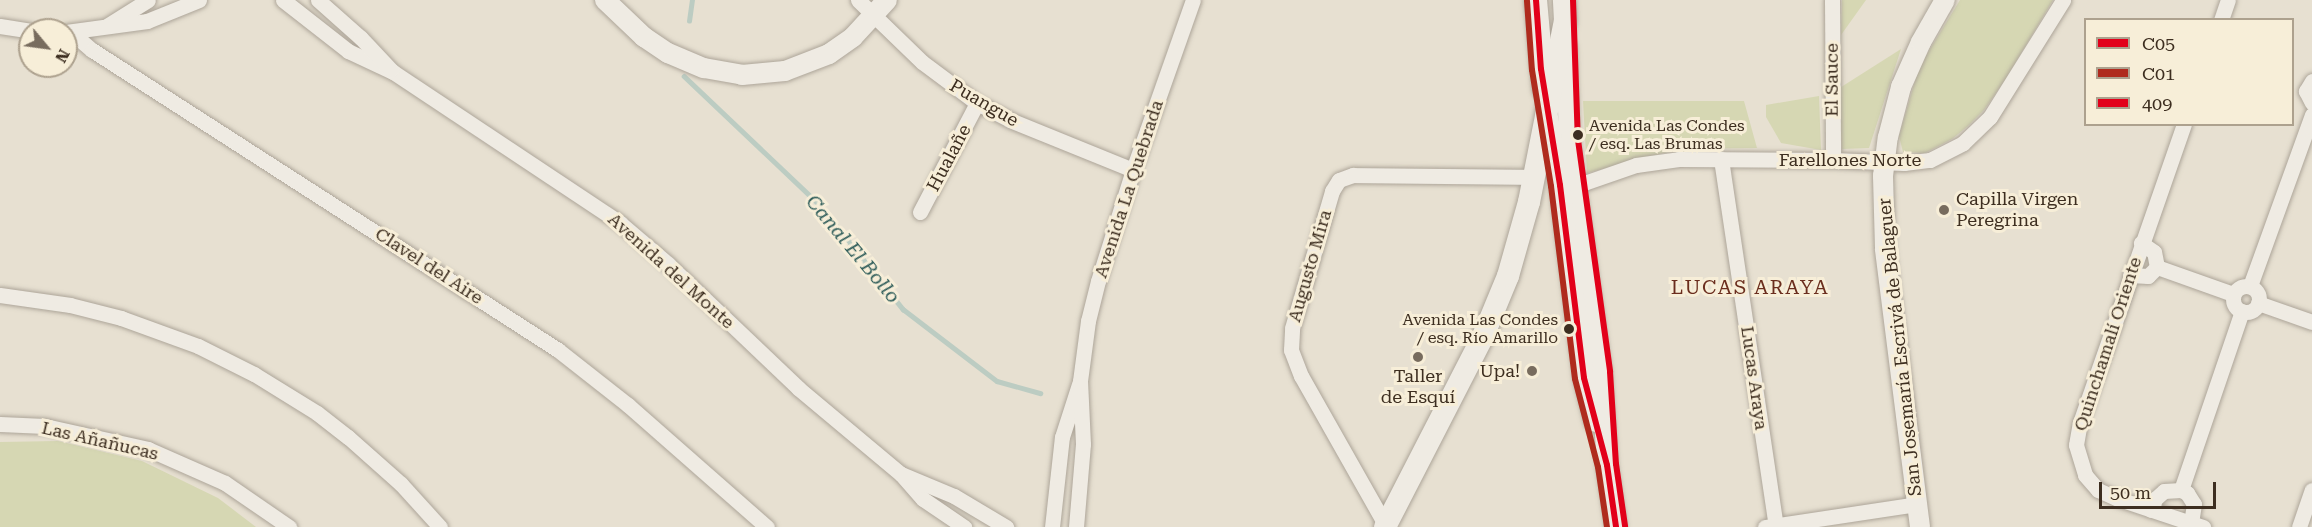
<!DOCTYPE html>
<html>
<head>
<meta charset="utf-8">
<style>
	body { margin:0 }
	#map { position:relative; width:2312px; height:527px; overflow:hidden; background:#e7e0d1; font-family:"Roboto Serif",serif }
	div>[style] { position:absolute }
	[style*='--x'] { left:calc(var(--x)*1px); top:calc(var(--y)*1px); width:calc(var(--w)*1px); rotate:calc(var(--a)*1deg) }
	.green>* { inset:0; background:#d6d7b3 }
	.stream>* { height:4.5px; margin:-2.25px; padding:0 2.25px; transform-origin:2.25px; border-radius:2.25px; background:#bcccc2 }
	.roads { filter:drop-shadow(0 0 2px #ada599) drop-shadow(0 0 2px #ada599) }
	.minor>* { height:15px; margin:-7.5px; padding:0 7.5px; transform-origin:7.5px; border-radius:7.5px; background:#efebe3 }
	.minor>.ring { margin:-7.5px; padding:0; box-sizing:content-box; background:none; border:15px solid #efebe3; border-radius:50% }
	.tertiary>* { height:20px; margin:-10px; padding:0 10px; transform-origin:10px; border-radius:10px; background:#efebe3 }
	.secondary>* { height:22px; margin:-11px; padding:0 11px; transform-origin:11px; border-radius:11px; background:#efebe3 }
	.bus-1>* { height:6px; margin:-3px; padding:0 3px; transform-origin:3px; border-radius:3px; background:#e2001a }
	.bus-2>* { height:6px; margin:-3px; padding:0 3px; transform-origin:3px; border-radius:3px; background:#af2b1e }
	.bus-3>* { height:6px; margin:-3px; padding:0 3px; transform-origin:3px; border-radius:3px; background:#e2001a }
	.dots>* { width:16px; height:16px; translate:-50% -50%; box-sizing:border-box; border:3px solid #f7eed8; border-radius:50% }
	span { translate:-50% -50%; white-space:nowrap; text-align:center; line-height:1.15; -webkit-text-stroke:6px #f7eed8; paint-order:stroke }
	.bus-label { font-size:16px; color:#3d2e20 }
	.left { translate:0 -50%; text-align:left }
	.right { translate:-100% -50%; text-align:right }
	.street-label { font-size:18px; color:#3d2e20 }
	.poi-label { font-size:18px; color:#3d2e20 }
	.water-label { font-size:20px; color:#2f5d5a; font-style:italic }
	.neighbourhood-label { font-size:20px; color:#6b2e1e; letter-spacing:1.5px }
	.legend { position:absolute; left:2084px; top:18px; width:210px; height:108px; box-sizing:border-box; background:#f7eed8; border:2px solid #ada18e; margin:0; padding:8px 10px; list-style:none; font-size:18px; color:#3d2e20 }
	.legend li { display:flex; align-items:center; gap:12px; height:30px }
	.legend b { width:30px; border:2px solid #ada18e }
	.north { position:absolute; left:18px; top:18px; width:60px; height:60px; box-sizing:border-box; background:#f7eed8; border:2px solid #ada18e; border-radius:50%; rotate:119deg; font-size:16px; font-weight:700; line-height:24px; text-align:center; color:#3d2e20 }
	.north::after { content:''; display:block; margin:auto; width:21px; height:27px; background:#786c5e; clip-path:polygon(50% 0,100% 100%,50% 72%,0 100%) }
	.scale { position:absolute; left:2099px; top:482px; width:117px; height:27px; box-sizing:border-box; border:3px solid #3d2e20; border-top:0; padding-left:8px; font-size:18px; line-height:21px; white-space:nowrap; color:#3d2e20; -webkit-text-stroke:4px #f7eed8; paint-order:stroke }
</style>
</head>
<body>
<div id="map">
	<div class="green">
		<i style="clip-path:polygon(1842px 0,1866px 0,1841px 35px)"></i>
		<i style="clip-path:polygon(1960px 0,2053px 0,2005px 80px,1984px 110px,1968px 126px,1952px 139px,1925px 153px,1903px 152px,1899px 136px,1919px 67px)"></i>
		<i style="clip-path:polygon(1901px 49px,1869px 148px,1842px 149px,1838px 89px)"></i>
		<i style="clip-path:polygon(1819px 96px,1821px 150px,1781px 143px,1766px 117px,1766px 105px)"></i>
		<i style="clip-path:polygon(1583px 101px,1744px 101px,1757px 148px,1679px 149px,1587px 173px)"></i>
		<i style="clip-path:polygon(58px 441px,142px 461px,218px 498px,256px 527px,0 527px,0 442px)"></i>
	</div>
	<div class="stream">
		<i style="--x:689;--y:21;--w:21;--a:-82"></i>
		<i style="--x:684;--y:76;--w:189;--a:43.5"></i>
		<i style="--x:821;--y:206;--w:132;--a:51.5"></i>
		<i style="--x:903;--y:309;--w:118;--a:37.5"></i>
		<i style="--x:997;--y:381;--w:45;--a:15.6"></i>
	</div>
	<div class="roads">
		<div class="minor">
			<i style="--x:283;--y:0;--w:83;--a:38.1"></i>
			<i style="--x:348;--y:51;--w:50;--a:25"></i>
			<i style="--x:393;--y:72;--w:273;--a:33.6"></i>
			<i style="--x:620;--y:223;--w:63;--a:40.5"></i>
			<i style="--x:668;--y:264;--w:180;--a:43.6"></i>
			<i style="--x:798;--y:388;--w:134;--a:39.9"></i>
			<i style="--x:901;--y:474;--w:33;--a:49"></i>
			<i style="--x:923;--y:499;--w:50;--a:34.3"></i>
			<i style="--x:318;--y:0;--w:57;--a:41.5"></i>
			<i style="--x:361;--y:38;--w:44;--a:46.8"></i>
			<i style="--x:858;--y:0;--w:89;--a:44.1"></i>
			<i style="--x:922;--y:62;--w:69;--a:36.7"></i>
			<i style="--x:977;--y:103;--w:37;--a:27"></i>
			<i style="--x:1010;--y:120;--w:133;--a:22.1"></i>
			<i style="--x:1832;--y:0;--w:160;--a:89.6"></i>
			<i style="--x:2221;--y:20;--w:21;--a:-71"></i>
			<i style="--x:108;--y:25;--w:47;--a:-32"></i>
			<i style="--x:0;--y:26;--w:30;--a:9"></i>
			<i style="--x:66;--y:32;--w:82;--a:-7.7"></i>
			<i style="--x:147;--y:21;--w:56;--a:-22"></i>
			<i style="--x:71;--y:32;--w:28;--a:41"></i>
			<i style="--x:92;--y:50;--w:554;--a:32.77"></i>
			<i style="--x:558;--y:350;--w:89;--a:38.2"></i>
			<i style="--x:628;--y:405;--w:185;--a:41.3"></i>
			<i style="--x:2312;--y:81;--w:12;--a:121"></i>
			<i style="--x:2306;--y:91;--w:13;--a:63"></i>
			<i style="--x:2184;--y:124;--w:316;--a:109.2"></i>
			<i style="--x:2080;--y:422;--w:23;--a:100"></i>
			<i style="--x:2076;--y:445;--w:31;--a:73"></i>
			<i style="--x:2085;--y:475;--w:20;--a:49"></i>
			<i style="--x:2098;--y:490;--w:20;--a:24"></i>
			<i style="--x:2116;--y:498;--w:92;--a:18.4"></i>
			<i style="--x:1721;--y:159;--w:372;--a:81.5"></i>
			<i style="--x:1565;--y:185;--w:19;--a:-6"></i>
			<i style="--x:1584;--y:183;--w:55;--a:-19.1"></i>
			<i style="--x:1636;--y:165;--w:43;--a:-7.9"></i>
			<i style="--x:1679;--y:159;--w:154;--a:0.4"></i>
			<i style="--x:1833;--y:160;--w:71;--a:2.4"></i>
			<i style="--x:1904;--y:163;--w:26;--a:-7"></i>
			<i style="--x:1930;--y:160;--w:37;--a:-27"></i>
			<i style="--x:1963;--y:143;--w:37;--a:-44"></i>
			<i style="--x:1990;--y:117;--w:138;--a:-58"></i>
			<i style="--x:920;--y:212;--w:123;--a:-62.4"></i>
			<i style="--x:2157;--y:267;--w:81;--a:19.6"></i>
			<i style="--x:2130;--y:275;--w:18;--a:3"></i>
			<i style="--x:2148;--y:276;--w:13;--a:-45"></i>
			<i style="--x:2157;--y:267;--w:15;--a:-101"></i>
			<i style="--x:2154;--y:252;--w:16;--a:-145"></i>
			<i class="ring" style="left:2233px;top:286px;width:11px;height:11px"></i>
			<i style="--x:2250;--y:286;--w:182;--a:-70.1"></i>
			<i style="--x:0;--y:295;--w:71;--a:8.1"></i>
			<i style="--x:70;--y:305;--w:53;--a:14.3"></i>
			<i style="--x:121;--y:318;--w:82;--a:20"></i>
			<i style="--x:198;--y:346;--w:63;--a:26.6"></i>
			<i style="--x:254;--y:374;--w:74;--a:31.8"></i>
			<i style="--x:317;--y:413;--w:39;--a:38"></i>
			<i style="--x:348;--y:437;--w:71;--a:41.6"></i>
			<i style="--x:401;--y:484;--w:58;--a:47.8"></i>
			<i style="--x:2258;--y:303;--w:57;--a:19.4"></i>
			<i style="--x:0;--y:424;--w:45;--a:2.5"></i>
			<i style="--x:45;--y:426;--w:106;--a:12.6"></i>
			<i style="--x:148;--y:449;--w:84;--a:23.8"></i>
			<i style="--x:225;--y:483;--w:78;--a:34.5"></i>
			<i style="--x:901;--y:474;--w:57;--a:22.5"></i>
			<i style="--x:954;--y:496;--w:61;--a:30.8"></i>
			<i style="--x:2181;--y:490;--w:189;--a:-71.2"></i>
			<i style="--x:2151;--y:510;--w:12;--a:-70"></i>
			<i style="--x:2155;--y:499;--w:12;--a:-42"></i>
			<i style="--x:2164;--y:491;--w:17;--a:-3"></i>
			<i style="--x:2181;--y:490;--w:7;--a:27"></i>
			<i style="--x:2187;--y:493;--w:13;--a:58"></i>
			<i style="--x:2194;--y:504;--w:19;--a:99"></i>
			<i style="--x:1386;--y:526;--w:172;--a:-119.5"></i>
			<i style="--x:1301;--y:376;--w:28;--a:-111"></i>
			<i style="--x:1291;--y:350;--w:22;--a:-87"></i>
			<i style="--x:1292;--y:328;--w:143;--a:-73.7"></i>
			<i style="--x:1332;--y:191;--w:13;--a:-58"></i>
			<i style="--x:1339;--y:180;--w:15;--a:-20"></i>
			<i style="--x:1353;--y:175;--w:181;--a:0.6"></i>
			<i style="--x:1052;--y:527;--w:91;--a:-83.7"></i>
			<i style="--x:1062;--y:437;--w:56;--a:-72.2"></i>
			<i style="--x:1076;--y:527;--w:83;--a:-85.2"></i>
			<i style="--x:1083;--y:444;--w:63;--a:-92.7"></i>
			<i style="--x:1080;--y:381;--w:61;--a:-82.4"></i>
			<i style="--x:1088;--y:321;--w:41;--a:-76"></i>
			<i style="--x:1098;--y:281;--w:116;--a:-72.5"></i>
			<i style="--x:1133;--y:170;--w:180;--a:-70.6"></i>
			<i style="--x:1765;--y:527;--w:154;--a:-8.6"></i>
			<i style="--x:2299;--y:527;--w:39;--a:-71"></i>
		</div>
		<div class="tertiary">
			<i style="--x:605;--y:0;--w:54;--a:43.5"></i>
			<i style="--x:644;--y:37;--w:29;--a:34"></i>
			<i style="--x:668;--y:53;--w:39;--a:23"></i>
			<i style="--x:704;--y:68;--w:39;--a:10"></i>
			<i style="--x:742;--y:75;--w:43;--a:-5.3"></i>
			<i style="--x:785;--y:71;--w:47;--a:-21.1"></i>
			<i style="--x:829;--y:54;--w:29;--a:-35"></i>
			<i style="--x:853;--y:37;--w:50;--a:-47.4"></i>
			<i style="--x:1566;--y:47;--w:94;--a:88.2"></i>
			<i style="--x:1569;--y:141;--w:234;--a:82.1"></i>
			<i style="--x:1601;--y:373;--w:92;--a:86.3"></i>
			<i style="--x:1607;--y:465;--w:63;--a:81.7"></i>
			<i style="--x:1548;--y:117;--w:69;--a:80"></i>
			<i style="--x:1560;--y:185;--w:194;--a:82.9"></i>
			<i style="--x:1584;--y:378;--w:45;--a:76"></i>
			<i style="--x:1920;--y:527;--w:281;--a:-97.2"></i>
			<i style="--x:1885;--y:248;--w:72;--a:-91.6"></i>
			<i style="--x:1883;--y:176;--w:39;--a:-83"></i>
			<i style="--x:1888;--y:137;--w:52;--a:-75.4"></i>
			<i style="--x:1901;--y:87;--w:49;--a:-66"></i>
			<i style="--x:1921;--y:42;--w:48;--a:-60.3"></i>
		</div>
		<div class="secondary">
			<i style="--x:1536;--y:0;--w:90;--a:84.9"></i>
			<i style="--x:1385;--y:527;--w:217;--a:-62.8"></i>
			<i style="--x:1484;--y:334;--w:63;--a:-67.5"></i>
			<i style="--x:1508;--y:276;--w:77;--a:-74.2"></i>
			<i style="--x:1529;--y:202;--w:185;--a:-78.8"></i>
			<i style="--x:1565;--y:21;--w:21;--a:-93"></i>
		</div>
	</div>
	<div class="bus-1">
		<i style="--x:1536;--y:0;--w:69;--a:85.9"></i>
		<i style="--x:1541;--y:69;--w:118;--a:80.7"></i>
		<i style="--x:1560;--y:185;--w:194;--a:82.9"></i>
		<i style="--x:1584;--y:378;--w:90;--a:75.2"></i>
		<i style="--x:1607;--y:465;--w:63;--a:81.7"></i>
	</div>
	<div class="bus-2">
		<i style="--x:1527;--y:1;--w:69;--a:85.9"></i>
		<i style="--x:1532;--y:70;--w:118;--a:80.7"></i>
		<i style="--x:1551;--y:186;--w:194;--a:82.9"></i>
		<i style="--x:1575;--y:379;--w:91;--a:75.4"></i>
		<i style="--x:1598;--y:467;--w:61;--a:81.5"></i>
	</div>
	<div class="bus-3">
		<i style="--x:1573;--y:0;--w:140;--a:88"></i>
		<i style="--x:1578;--y:140;--w:234;--a:82.1"></i>
		<i style="--x:1610;--y:372;--w:92;--a:86.3"></i>
		<i style="--x:1616;--y:464;--w:63;--a:81.7"></i>
	</div>
	<div class="dots">
		<i style="left:1578px;top:135px;background:#3d2e20"></i>
		<i style="left:1944px;top:210px;background:#786c5e"></i>
		<i style="left:1569px;top:329px;background:#3d2e20"></i>
		<i style="left:1418px;top:357px;background:#786c5e"></i>
		<i style="left:1532px;top:371px;background:#786c5e"></i>
	</div>
	<div class="bus-label">
		<span class="left" style="left:1589px;top:135px">Avenida Las Condes<br>/ esq. Las Brumas</span>
		<span class="right" style="left:1558px;top:329px">Avenida Las Condes<br>/ esq. Río Amarillo</span>
	</div>
	<div class="street-label">
		<span style="left:1832px;top:80px;rotate:-90deg">El Sauce</span>
		<span style="left:984px;top:103px;rotate:30deg">Puangue</span>
		<span style="left:949px;top:158px;rotate:-62deg">Hualañe</span>
		<span style="left:1850px;top:160px">Farellones Norte</span>
		<span style="left:1129px;top:189px;rotate:-72deg">Avenida La Quebrada</span>
		<span style="left:429px;top:266px;rotate:33deg">Clavel del Aire</span>
		<span style="left:1310px;top:266px;rotate:-74deg">Augusto Mira</span>
		<span style="left:671px;top:271px;rotate:42deg">Avenida del Monte</span>
		<span style="left:2108px;top:344px;rotate:-72deg">Quinchamalí Oriente</span>
		<span style="left:1900px;top:347px;rotate:-96deg">San Josemaría Escrivá de Balaguer</span>
		<span style="left:1754px;top:378px;rotate:82deg">Lucas Araya</span>
		<span style="left:100px;top:441px;rotate:13deg">Las Añañucas</span>
	</div>
	<div class="poi-label">
		<span class="left" style="left:1956px;top:210px">Capilla Virgen<br>Peregrina</span>
		<span class="right" style="left:1520px;top:371px">Upa!</span>
		<span style="left:1418px;top:387px">Taller<br>de Esquí</span>
	</div>
	<div class="water-label">
		<span style="left:853px;top:249px;rotate:50deg">Canal El Bollo</span>
	</div>
	<div class="neighbourhood-label">
		<span style="left:1750px;top:287px">LUCAS ARAYA</span>
	</div>
	<ul class="legend">
	<li><b style="height:8px;background:#e2001a"></b>C05</li>
	<li><b style="height:8px;background:#af2b1e"></b>C01</li>
	<li><b style="height:8px;background:#e2001a"></b>409</li>
	</ul>
	<div class="north">N</div>
	<div class="scale">50 m</div>
</div>
</body>
</html>
